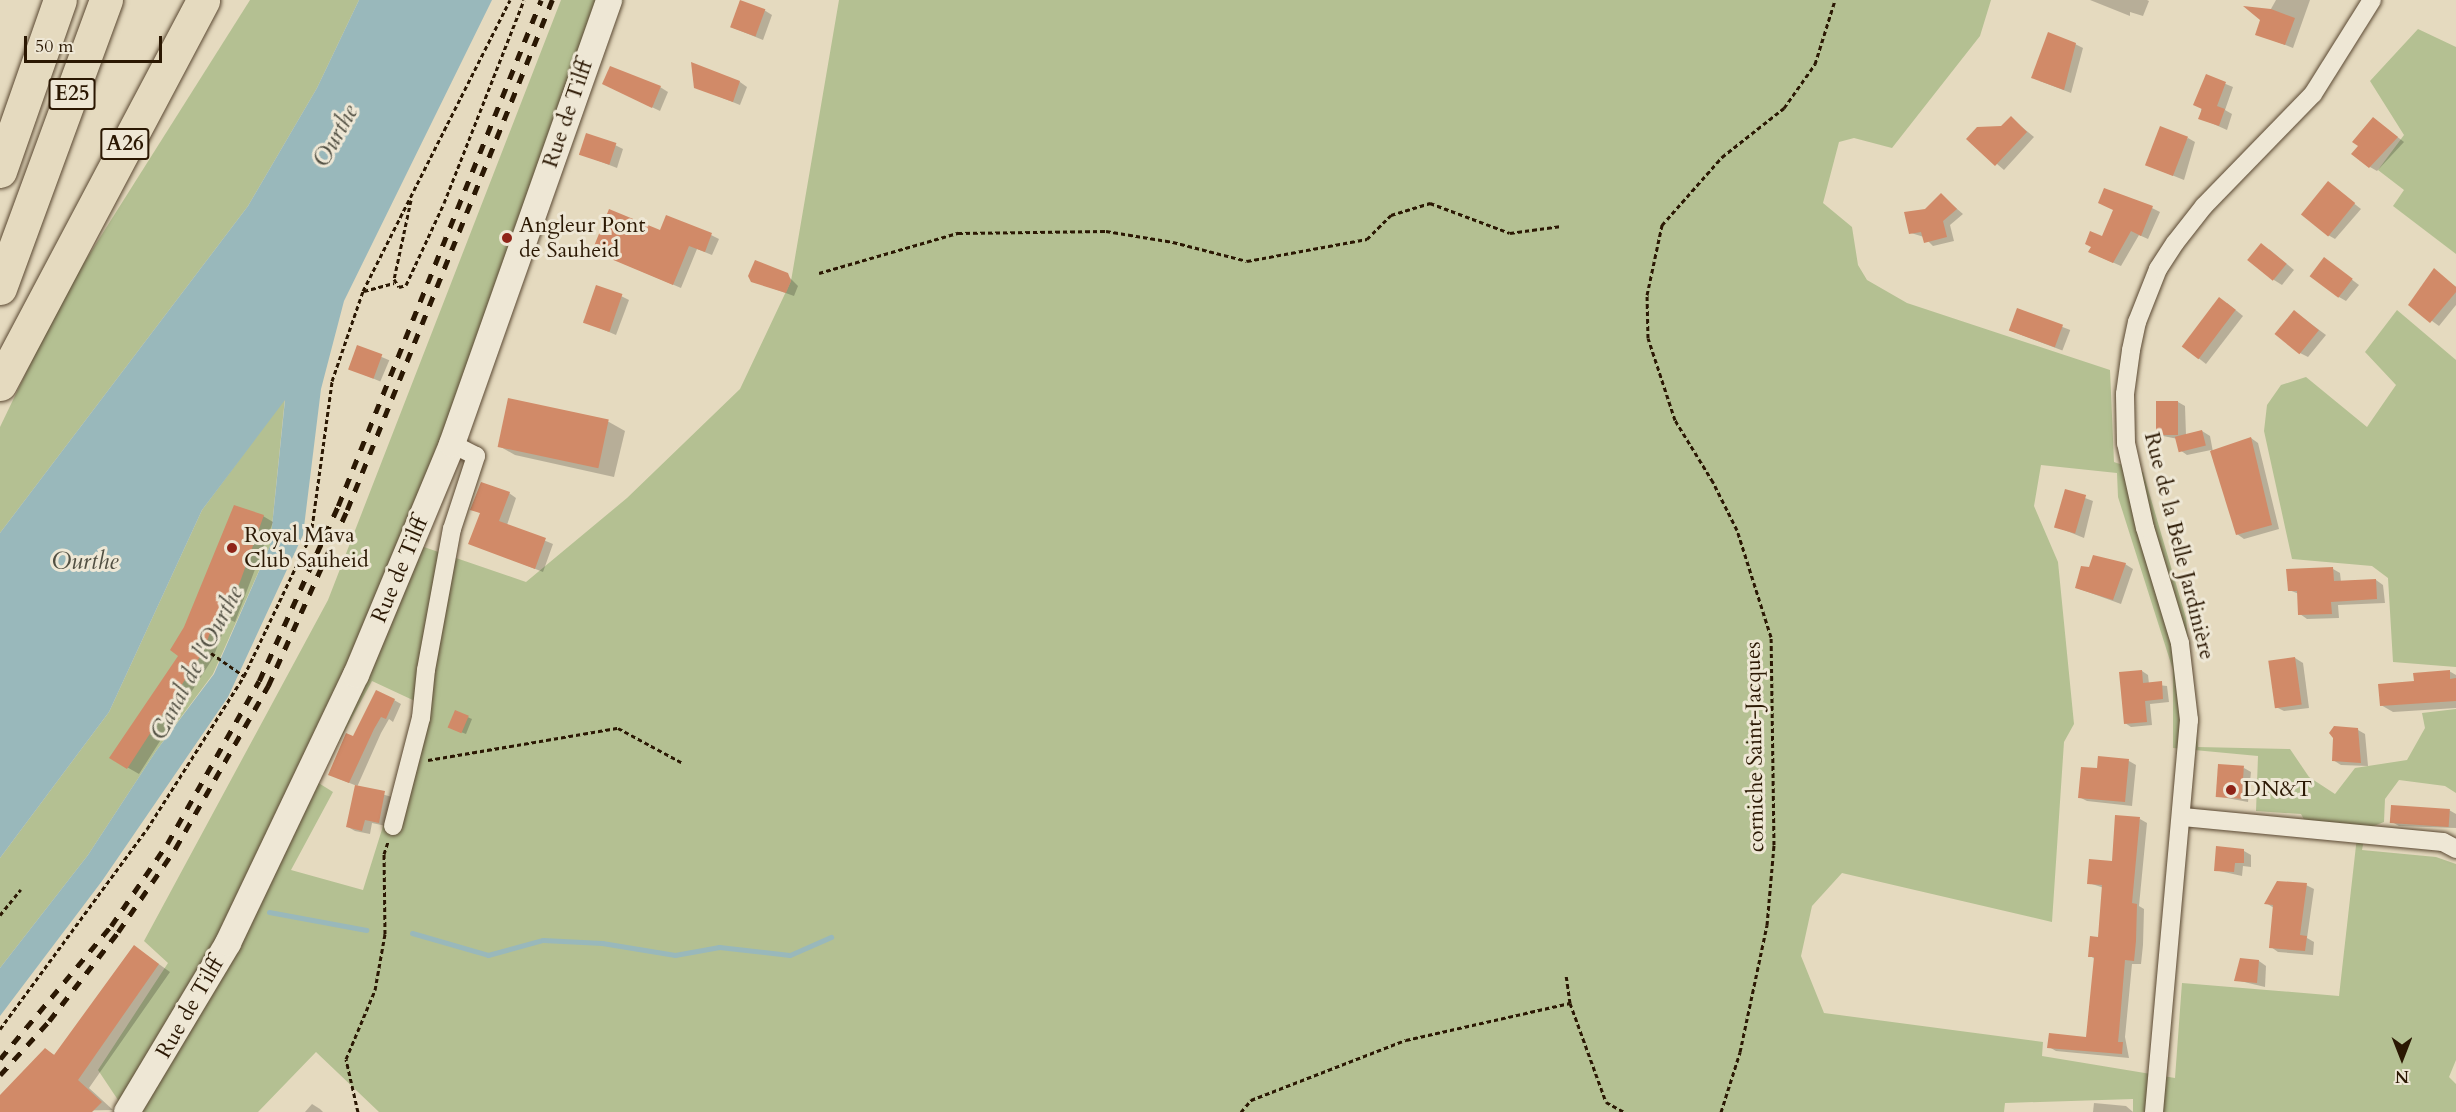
<!DOCTYPE html>
<html>
<head>
<meta charset="utf-8">
<style>
	body { margin:0 }
	#map { position:relative; width:2456px; height:1112px; overflow:hidden; background:#e5dabf; font-family:Cardo,serif }
	div>[style] { position:absolute }
	[style*='--x'] { left:calc(var(--x)*1px); top:calc(var(--y)*1px); width:calc(var(--w)*1px); rotate:calc(var(--a)*1deg) }
	.green>* { inset:0; background:#b4c092 }
	.water>* { inset:0; background:#99b8bb }
	.shadow>* { inset:0; background:#0003; transform-origin:0 0 }
	.stream>* { height:5px; margin:-2.5px; padding:0 2.5px; transform-origin:2.5px; border-radius:2.5px; background:#99b8bb }
	.building>* { inset:0; background:#d18a68; transform-origin:0 0 }
	.path>* { height:3px; margin-top:-1.5px; transform-origin:0; background:repeating-linear-gradient(90deg,#2b1803 0 4.5px,transparent 0 7.5px) }
	.roads { filter:drop-shadow(0 0 2px #5a4832) drop-shadow(0 0 2px #5a4832) }
	.street>* { height:18px; margin:-9px; padding:0 9px; transform-origin:9px; border-radius:9px; background:#eee7d5 }
	.secondary>* { height:26px; margin:-13px; padding:0 13px; transform-origin:13px; border-radius:13px; background:#eee7d5 }
	.highway>* { height:33px; margin:-16.5px; padding:0 16.5px; transform-origin:16.5px; border-radius:16.5px; background:#e5dabf }
	.rail>* { height:4.5px; margin-top:-2.25px; transform-origin:0; background:repeating-linear-gradient(90deg,#2b1803 0 10px,transparent 0 20px) }
	.dots>* { width:16px; height:16px; translate:-50% -50%; box-sizing:border-box; border:3px solid #eee7d5; border-radius:50% }
	span { translate:-50% -50%; white-space:nowrap; text-align:center; line-height:1.15; -webkit-text-stroke:6px #eee7d5; paint-order:stroke }
	.shield-label span { padding:2px 4px; background:#eee7d5; border:2px solid; border-radius:4px; -webkit-text-stroke-width:0 }
	.shield-label { font-size:21px; color:#2b1803; font-weight:700 }
	.street-label { font-size:22px; color:#2b1803 }
	.poi-label { font-size:22px; color:#2b1803 }
	.left { translate:0 -50%; text-align:left }
	.water-label { font-size:24px; color:#525043; font-style:italic }
	.north { position:absolute; left:2372px; top:1028px; width:60px; height:60px; -webkit-text-stroke:4px #eee7d5; paint-order:stroke; rotate:180deg; font-size:16px; font-weight:700; line-height:24px; text-align:center; color:#2b1803 }
	.north::after { content:''; display:block; margin:auto; width:21px; height:27px; background:#2b1803; clip-path:polygon(50% 0,100% 100%,50% 72%,0 100%) }
	.scale { position:absolute; left:24px; top:36px; width:138px; height:27px; box-sizing:border-box; border:3px solid #2b1803; border-top:0; padding-left:8px; font-size:18px; line-height:21px; white-space:nowrap; color:#2b1803; -webkit-text-stroke:4px #eee7d5; paint-order:stroke }
</style>
</head>
<body>
<div id="map">
	<div class="green">
		<i style="clip-path:polygon(250px 0,359px 0,317px 88px,248px 206px,0 533px,0 427px,63px 296px)"></i>
		<i style="clip-path:polygon(evenodd,561px 0,623px 0,421px 546px,526px 582px,627px 498px,740px 389px,791px 281px,839px 0,1991px 0,1980px 36px,1892px 148px,1854px 138px,1839px 142px,1823px 203px,1852px 227px,1858px 265px,1867px 280px,1907px 303px,2110px 370px,2114px 462px,2143px 472px,2186px 618px,2198px 747px,2290px 749px,2309px 777px,2335px 794px,2355px 768px,2407px 760px,2425px 728px,2422px 713px,2456px 709px,2456px 793px,2445px 786px,2399px 780px,2385px 799px,2384px 822px,2366px 829px,2362px 850px,2436px 857px,2456px 864px,2456px 1060px,2449px 1077px,2456px 1084px,2456px 1112px,2133px 1112px,2133px 1099px,2005px 1103px,2004px 1112px,379px 1112px,316px 1052px,258px 1112px,126px 1112px,98px 1070px,168px 963px,144px 941px,328px 600px,561px 0,2041px 465px,2117px 473px,2118px 497px,2173px 670px,2173px 748px,2258px 756px,2256px 811px,2301px 814px,2307px 825px,2358px 828px,2339px 996px,2182px 983px,2175px 1078px,2042px 1056px,2043px 1042px,1824px 1013px,1801px 956px,1812px 906px,1842px 873px,2052px 922px,2064px 742px,2074px 724px,2058px 562px,2034px 506px,2041px 465px,561px 0,372px 681px,417px 702px,400px 772px,363px 890px,291px 870px,333px 792px,317px 782px,372px 681px)"></i>
		<i style="clip-path:polygon(2418px 29px,2456px 47px,2456px 254px,2393px 206px,2404px 190px,2378px 170px,2404px 135px,2370px 81px)"></i>
		<i style="clip-path:polygon(2397px 310px,2456px 360px,2456px 667px,2393px 662px,2388px 578px,2372px 566px,2292px 559px,2264px 431px,2267px 405px,2281px 385px,2306px 377px,2367px 427px,2396px 385px,2365px 352px)"></i>
		<i style="clip-path:polygon(285px 398px,270px 546px,213px 674px,156px 751px,88px 855px,0 968px,0 858px,109px 712px,202px 510px)"></i>
	</div>
	<div class="water">
		<i style="clip-path:polygon(359px 0,492px 0,344px 301px,321px 389px,303px 535px,228px 697px,102px 881px,0 1016px,0 968px,88px 855px,156px 751px,214px 674px,270px 546px,285px 400px,202px 510px,109px 712px,0 858px,0 533px,248px 206px,317px 88px)"></i>
	</div>
	<div class="shadow">
		<i style="clip-path:polygon(2090px 0,2147px 0,2149px 1px,2143px 16px,2130px 12px,2130px 16px)"></i>
		<i style="clip-path:polygon(2276px 0,2310px 0,2293px 48px,2257px 34px)"></i>
		<i style="clip-path:polygon(764px 10px,772px 15px,763px 40px,731px 27px)"></i>
		<i style="clip-path:polygon(2075px 44px,2083px 48px,2071px 93px,2040px 81px)"></i>
		<i style="clip-path:polygon(2206px 76px,2233px 87px,2225px 110px,2232px 114px,2227px 130px,2200px 118px)"></i>
		<i style="clip-path:polygon(740px 82px,747px 87px,740px 105px,695px 87px)"></i>
		<i style="clip-path:polygon(660px 87px,668px 92px,660px 111px,612px 88px)"></i>
		<i style="clip-path:polygon(2011px 118px,2034px 137px,2004px 170px,1968px 139px,2002px 128px)"></i>
		<i style="clip-path:polygon(2373px 118px,2404px 142px,2377px 171px,2370px 167px,2360px 146px)"></i>
		<i style="clip-path:polygon(2188px 138px,2195px 142px,2184px 180px,2154px 168px)"></i>
		<i style="clip-path:polygon(615px 145px,623px 149px,617px 168px,581px 154px)"></i>
		<i style="clip-path:polygon(2328px 183px,2361px 209px,2335px 239px,2328px 235px)"></i>
		<i style="clip-path:polygon(1941px 195px,1963px 214px,1950px 225px,1954px 241px,1933px 246px,1924px 237px,1911px 233px)"></i>
		<i style="clip-path:polygon(2152px 208px,2160px 212px,2148px 239px,2139px 235px,2121px 266px,2098px 256px,2114px 210px)"></i>
		<i style="clip-path:polygon(660px 232px,711px 235px,719px 239px,712px 255px,697px 249px,681px 288px,601px 254px)"></i>
		<i style="clip-path:polygon(2269px 249px,2294px 270px,2282px 285px,2274px 280px)"></i>
		<i style="clip-path:polygon(2325px 259px,2359px 285px,2346px 301px,2339px 297px)"></i>
		<i style="clip-path:polygon(2434px 270px,2456px 287px,2456px 305px,2439px 326px,2410px 305px)"></i>
		<i style="clip-path:polygon(787px 275px,798px 286px,794px 296px,752px 281px)"></i>
		<i style="clip-path:polygon(621px 296px,629px 300px,616px 335px,583px 321px)"></i>
		<i style="clip-path:polygon(2227px 303px,2243px 316px,2206px 364px,2183px 346px)"></i>
		<i style="left:2018px;top:310px;width:56px;height:22px;rotate:21deg"></i>
		<i style="clip-path:polygon(2295px 312px,2326px 335px,2308px 357px,2300px 353px)"></i>
		<i style="left:358px;top:347px;width:34px;height:23px;rotate:23deg"></i>
		<i style="clip-path:polygon(509px 400px,609px 422px,625px 431px,614px 477px,515px 455px,499px 446px)"></i>
		<i style="clip-path:polygon(2178px 402px,2185px 406px,2186px 435px,2202px 431px,2210px 436px,2213px 452px,2251px 438px,2258px 443px,2279px 529px,2244px 539px,2237px 534px,2211px 450px,2187px 455px,2180px 450px,2178px 439px,2158px 435px)"></i>
		<i style="clip-path:polygon(2066px 491px,2093px 501px,2084px 538px,2057px 527px)"></i>
		<i style="clip-path:polygon(509px 493px,516px 498px,507px 525px,553px 544px,543px 572px,470px 543px,482px 514px,472px 509px)"></i>
		<i style="clip-path:polygon(263px 516px,273px 522px,235px 622px,228px 619px,213px 658px,139px 774px,111px 758px,180px 656px)"></i>
		<i style="clip-path:polygon(2125px 564px,2133px 569px,2121px 604px,2077px 588px,2091px 569px)"></i>
		<i style="clip-path:polygon(2333px 569px,2340px 573px,2341px 582px,2376px 580px,2383px 585px,2385px 603px,2338px 605px,2339px 618px,2307px 619px,2300px 614px,2299px 594px,2289px 590px)"></i>
		<i style="clip-path:polygon(2295px 658px,2303px 663px,2309px 708px,2284px 711px,2276px 707px)"></i>
		<i style="clip-path:polygon(2142px 671px,2148px 675px,2149px 684px,2167px 686px,2169px 702px,2150px 704px,2152px 725px,2131px 727px,2125px 723px)"></i>
		<i style="clip-path:polygon(2449px 671px,2456px 675px,2456px 708px,2393px 712px,2381px 705px,2416px 683px)"></i>
		<i style="clip-path:polygon(394px 700px,401px 704px,393px 722px,389px 719px,381px 733px,357px 787px,392px 797px,386px 826px,372px 823px,370px 834px,355px 831px,348px 827px,357px 786px,337px 778px,353px 738px)"></i>
		<i style="clip-path:polygon(456px 712px,472px 719px,466px 734px,453px 729px)"></i>
		<i style="clip-path:polygon(2358px 730px,2365px 734px,2368px 766px,2341px 765px,2333px 760px,2335px 737px)"></i>
		<i style="clip-path:polygon(2129px 761px,2136px 765px,2132px 806px,2087px 801px,2079px 797px,2098px 770px)"></i>
		<i style="clip-path:polygon(2244px 768px,2251px 772px,2248px 802px,2216px 796px)"></i>
		<i style="clip-path:polygon(2449px 810px,2456px 814px,2456px 828px,2399px 826px,2392px 822px)"></i>
		<i style="clip-path:polygon(2140px 819px,2147px 823px,2139px 906px,2144px 909px,2143px 945px,2141px 964px,2132px 964px,2125px 1037px,2129px 1058px,2056px 1051px,2049px 1047px,2087px 1039px,2095px 959px,2090px 956px,2099px 939px,2104px 888px,2089px 883px,2113px 863px)"></i>
		<i style="clip-path:polygon(2244px 851px,2251px 855px,2251px 867px,2243px 866px,2242px 876px,2215px 870px)"></i>
		<i style="clip-path:polygon(2306px 885px,2314px 889px,2307px 938px,2314px 942px,2313px 955px,2278px 952px,2271px 947px,2274px 908px,2266px 903px)"></i>
		<i style="clip-path:polygon(135px 947px,170px 972px,89px 1088px,113px 1110px,0 1112px,0 1097px,46px 1050px,56px 1056px)"></i>
		<i style="clip-path:polygon(2259px 961px,2266px 966px,2265px 987px,2236px 980px)"></i>
		<i style="clip-path:polygon(2094px 1103px,2126px 1106px,2133px 1112px,2093px 1112px)"></i>
		<i style="clip-path:polygon(312px 1104px,320px 1109px,323px 1112px,305px 1112px)"></i>
	</div>
	<div class="stream">
		<i style="--x:269;--y:912;--w:99;--a:10.5"></i>
		<i style="--x:412;--y:933;--w:79;--a:16.1"></i>
		<i style="--x:488;--y:955;--w:57;--a:-15.3"></i>
		<i style="--x:543;--y:940;--w:59;--a:2.9"></i>
		<i style="--x:602;--y:943;--w:74;--a:9.3"></i>
		<i style="--x:675;--y:955;--w:45;--a:-10.3"></i>
		<i style="--x:719;--y:947;--w:71;--a:6.4"></i>
		<i style="--x:790;--y:955;--w:45;--a:-23.7"></i>
	</div>
	<div class="building">
		<i style="left:740px;top:0;width:27px;height:29px;rotate:20deg"></i>
		<i style="clip-path:polygon(2243px 6px,2271px 9px,2295px 18px,2285px 45px,2255px 35px,2260px 20px)"></i>
		<i style="clip-path:polygon(2048px 32px,2076px 43px,2064px 90px,2031px 78px)"></i>
		<i style="clip-path:polygon(691px 62px,740px 81px,733px 102px,694px 88px)"></i>
		<i style="clip-path:polygon(610px 66px,661px 86px,652px 108px,602px 84px)"></i>
		<i style="clip-path:polygon(2206px 74px,2226px 82px,2217px 106px,2225px 109px,2219px 126px,2198px 119px,2202px 109px,2193px 105px)"></i>
		<i style="clip-path:polygon(2011px 116px,2027px 132px,1995px 166px,1966px 139px,1977px 127px,2001px 126px)"></i>
		<i style="clip-path:polygon(2373px 117px,2398px 137px,2369px 168px,2351px 154px,2358px 146px,2352px 142px)"></i>
		<i style="left:2160px;top:126px;width:30px;height:42px;rotate:21deg"></i>
		<i style="left:586px;top:133px;width:32px;height:23px;rotate:18deg"></i>
		<i style="left:2328px;top:181px;width:35px;height:43px;rotate:39deg"></i>
		<i style="clip-path:polygon(2104px 188px,2153px 206px,2141px 236px,2131px 231px,2113px 263px,2088px 252px,2091px 247px,2085px 244px,2090px 231px,2102px 236px,2113px 210px,2098px 203px)"></i>
		<i style="clip-path:polygon(1941px 193px,1957px 209px,1943px 221px,1947px 237px,1924px 243px,1921px 232px,1909px 234px,1904px 212px,1925px 209px)"></i>
		<i style="clip-path:polygon(609px 209px,660px 230px,666px 215px,712px 233px,705px 252px,689px 246px,673px 285px,592px 251px)"></i>
		<i style="left:2261px;top:243px;width:33px;height:22px;rotate:39deg"></i>
		<i style="left:2324px;top:257px;width:36px;height:24px;rotate:37deg"></i>
		<i style="clip-path:polygon(755px 260px,788px 273px,791px 281px,786px 293px,751px 282px,748px 276px)"></i>
		<i style="clip-path:polygon(2434px 268px,2456px 287px,2456px 292px,2430px 323px,2408px 305px)"></i>
		<i style="left:596px;top:285px;width:28px;height:40px;rotate:19deg"></i>
		<i style="left:2219px;top:297px;width:21px;height:62px;rotate:37deg"></i>
		<i style="left:2017px;top:308px;width:49px;height:24px;rotate:20deg"></i>
		<i style="left:2294px;top:310px;width:32px;height:31px;rotate:39deg"></i>
		<i style="left:357px;top:345px;width:27px;height:26px;rotate:20deg"></i>
		<i style="left:508px;top:398px;width:103px;height:50px;rotate:12deg"></i>
		<i style="left:2156px;top:401px;width:22px;height:34px"></i>
		<i style="left:2202px;top:430px;width:16px;height:28px;rotate:76deg"></i>
		<i style="clip-path:polygon(2251px 437px,2272px 525px,2236px 535px,2210px 451px)"></i>
		<i style="clip-path:polygon(481px 482px,510px 492px,499px 521px,546px 538px,535px 569px,468px 544px,480px 513px,470px 510px)"></i>
		<i style="left:2065px;top:489px;width:22px;height:40px;rotate:16deg"></i>
		<i style="clip-path:polygon(234px 505px,264px 515px,240px 582px,224px 617px,217px 614px,203px 652px,127px 769px,109px 758px,178px 656px,170px 650px,184px 627px)"></i>
		<i style="clip-path:polygon(2093px 555px,2126px 563px,2113px 600px,2075px 588px,2081px 566px,2089px 567px)"></i>
		<i style="clip-path:polygon(2333px 567px,2334px 581px,2376px 579px,2377px 599px,2331px 602px,2332px 614px,2298px 615px,2297px 591px,2288px 591px,2286px 569px)"></i>
		<i style="left:2295px;top:657px;width:48px;height:27px;rotate:82deg"></i>
		<i style="clip-path:polygon(2142px 670px,2143px 683px,2162px 681px,2163px 699px,2145px 701px,2147px 722px,2124px 724px,2119px 672px)"></i>
		<i style="clip-path:polygon(2450px 670px,2450px 679px,2456px 678px,2456px 701px,2380px 706px,2378px 684px,2414px 681px,2413px 673px)"></i>
		<i style="clip-path:polygon(376px 690px,395px 699px,386px 719px,381px 717px,374px 729px,349px 783px,328px 775px,346px 733px,353px 736px)"></i>
		<i style="left:455px;top:710px;width:15px;height:19px;rotate:23deg"></i>
		<i style="clip-path:polygon(2334px 726px,2358px 728px,2361px 763px,2332px 761px,2333px 738px,2329px 733px)"></i>
		<i style="clip-path:polygon(2098px 756px,2129px 759px,2125px 802px,2078px 798px,2081px 767px,2097px 768px)"></i>
		<i style="left:2218px;top:764px;width:26px;height:33px;rotate:4deg"></i>
		<i style="clip-path:polygon(355px 785px,385px 791px,379px 823px,365px 820px,362px 831px,346px 827px)"></i>
		<i style="left:2391px;top:805px;width:59px;height:18px;rotate:4deg"></i>
		<i style="clip-path:polygon(2115px 815px,2140px 817px,2132px 903px,2137px 904px,2136px 941px,2134px 961px,2125px 960px,2119px 1032px,2118px 1042px,2123px 1042px,2122px 1054px,2047px 1048px,2049px 1033px,2086px 1037px,2094px 957px,2088px 957px,2090px 936px,2098px 937px,2102px 885px,2087px 884px,2089px 859px,2112px 861px)"></i>
		<i style="clip-path:polygon(2216px 846px,2244px 849px,2244px 863px,2235px 863px,2234px 872px,2214px 871px)"></i>
		<i style="clip-path:polygon(2277px 881px,2307px 883px,2300px 935px,2307px 936px,2305px 951px,2269px 948px,2273px 905px,2264px 904px)"></i>
		<i style="clip-path:polygon(134px 945px,159px 964px,78px 1080px,102px 1102px,92px 1112px,0 1112px,0 1095px,45px 1048px,54px 1055px)"></i>
		<i style="clip-path:polygon(2240px 958px,2259px 960px,2257px 983px,2234px 981px)"></i>
	</div>
	<div class="path">
		<i style="--x:411;--y:200;--w:81;--a:102.1"></i>
		<i style="--x:394;--y:279;--w:9;--a:58"></i>
		<i style="--x:399;--y:287;--w:7;--a:-16"></i>
		<i style="--x:406;--y:285;--w:90;--a:-65.1"></i>
		<i style="--x:444;--y:203;--w:218;--a:-68.5"></i>
		<i style="--x:819;--y:273;--w:145;--a:-16.1"></i>
		<i style="--x:958;--y:233;--w:148;--a:-0.8"></i>
		<i style="--x:1106;--y:231;--w:68;--a:9.3"></i>
		<i style="--x:1173;--y:242;--w:76;--a:14.4"></i>
		<i style="--x:1247;--y:261;--w:122;--a:-10.4"></i>
		<i style="--x:1367;--y:239;--w:34;--a:-45"></i>
		<i style="--x:1391;--y:215;--w:41;--a:-17.1"></i>
		<i style="--x:1430;--y:203;--w:85;--a:20.6"></i>
		<i style="--x:1510;--y:233;--w:52;--a:-7.7"></i>
		<i style="--x:364;--y:291;--w:31;--a:-15"></i>
		<i style="--x:211;--y:653;--w:40;--a:34.9"></i>
		<i style="--x:428;--y:760;--w:193;--a:-9.6"></i>
		<i style="--x:618;--y:728;--w:72;--a:28.4"></i>
		<i style="--x:0;--y:915;--w:33;--a:-51"></i>
		<i style="--x:1570;--y:1003;--w:105;--a:70"></i>
		<i style="--x:1606;--y:1102;--w:21;--a:29"></i>
		<i style="--x:0;--y:1029;--w:248;--a:-53.7"></i>
		<i style="--x:147;--y:829;--w:181;--a:-57.6"></i>
		<i style="--x:244;--y:676;--w:156;--a:-64.6"></i>
		<i style="--x:311;--y:535;--w:155;--a:-82.2"></i>
		<i style="--x:332;--y:381;--w:95;--a:-71"></i>
		<i style="--x:363;--y:291;--w:326;--a:-63.2"></i>
		<i style="--x:358;--y:1112;--w:54;--a:-102.8"></i>
		<i style="--x:346;--y:1059;--w:75;--a:-67.2"></i>
		<i style="--x:375;--y:990;--w:57;--a:-79.9"></i>
		<i style="--x:385;--y:934;--w:80;--a:-90.7"></i>
		<i style="--x:384;--y:854;--w:13;--a:-72"></i>
		<i style="--x:1241;--y:1112;--w:16;--a:-50"></i>
		<i style="--x:1251;--y:1100;--w:166;--a:-21.2"></i>
		<i style="--x:1406;--y:1040;--w:168;--a:-12.7"></i>
		<i style="--x:1570;--y:1003;--w:29;--a:-98"></i>
		<i style="--x:1721;--y:1112;--w:63;--a:-72.4"></i>
		<i style="--x:1740;--y:1052;--w:130;--a:-78"></i>
		<i style="--x:1767;--y:925;--w:80;--a:-85"></i>
		<i style="--x:1774;--y:845;--w:208;--a:-90.8"></i>
		<i style="--x:1771;--y:637;--w:112;--a:-107.6"></i>
		<i style="--x:1737;--y:530;--w:54;--a:-116.6"></i>
		<i style="--x:1713;--y:482;--w:73;--a:-121.5"></i>
		<i style="--x:1675;--y:420;--w:86;--a:-108.2"></i>
		<i style="--x:1648;--y:338;--w:43;--a:-91.3"></i>
		<i style="--x:1647;--y:295;--w:72;--a:-77.9"></i>
		<i style="--x:1662;--y:225;--w:91;--a:-48.6"></i>
		<i style="--x:1722;--y:157;--w:79;--a:-38.3"></i>
		<i style="--x:1784;--y:108;--w:54;--a:-54.8"></i>
		<i style="--x:1815;--y:64;--w:67;--a:-72.6"></i>
	</div>
	<div class="roads">
		<div class="street">
			<i style="--x:2183;--y:817;--w:261;--a:5.5"></i>
			<i style="--x:2443;--y:842;--w:15;--a:28"></i>
			<i style="--x:393;--y:826;--w:112;--a:-75.5"></i>
			<i style="--x:421;--y:718;--w:48;--a:-84.1"></i>
			<i style="--x:426;--y:670;--w:143;--a:-79.6"></i>
			<i style="--x:452;--y:529;--w:77;--a:-71.8"></i>
			<i style="--x:476;--y:456;--w:27;--a:-153"></i>
			<i style="--x:2154;--y:1112;--w:394;--a:-84.9"></i>
			<i style="--x:2189;--y:720;--w:78;--a:-96.7"></i>
			<i style="--x:2180;--y:643;--w:120;--a:-106.9"></i>
			<i style="--x:2145;--y:528;--w:87;--a:-102.6"></i>
			<i style="--x:2126;--y:443;--w:49;--a:-91.2"></i>
			<i style="--x:2125;--y:394;--w:44;--a:-82.2"></i>
			<i style="--x:2131;--y:350;--w:29;--a:-78"></i>
			<i style="--x:2137;--y:322;--w:57;--a:-68.4"></i>
			<i style="--x:2158;--y:269;--w:31;--a:-57"></i>
			<i style="--x:2175;--y:243;--w:47;--a:-51.9"></i>
			<i style="--x:2204;--y:206;--w:156;--a:-45.8"></i>
			<i style="--x:2313;--y:94;--w:111;--a:-57.9"></i>
		</div>
		<div class="secondary">
			<i style="--x:127;--y:1112;--w:197;--a:-59.1"></i>
			<i style="--x:228;--y:943;--w:297;--a:-64.5"></i>
			<i style="--x:356;--y:675;--w:250;--a:-67.4"></i>
			<i style="--x:452;--y:444;--w:471;--a:-70.5"></i>
		</div>
		<div class="highway">
			<i style="--x:0;--y:171;--w:181;--a:-70.7"></i>
			<i style="--x:0;--y:288;--w:307;--a:-69.8"></i>
			<i style="--x:0;--y:384;--w:434;--a:-62.1"></i>
		</div>
	</div>
	<div class="rail">
		<i style="--x:0;--y:1059;--w:173;--a:-50.2"></i>
		<i style="--x:111;--y:926;--w:99;--a:-55.7"></i>
		<i style="--x:167;--y:844;--w:187;--a:-60.6"></i>
		<i style="--x:259;--y:681;--w:192;--a:-65.7"></i>
		<i style="--x:338;--y:506;--w:545;--a:-68.14"></i>
		<i style="--x:0;--y:1075;--w:73;--a:-47.8"></i>
		<i style="--x:49;--y:1021;--w:113;--a:-52.2"></i>
		<i style="--x:118;--y:932;--w:101;--a:-55.5"></i>
		<i style="--x:175;--y:849;--w:188;--a:-60.3"></i>
		<i style="--x:268;--y:686;--w:193;--a:-65.8"></i>
		<i style="--x:347;--y:510;--w:550;--a:-68.1"></i>
	</div>
	<div class="dots">
		<i style="left:507px;top:238px;background:#8f2418"></i>
		<i style="left:232px;top:548px;background:#8f2418"></i>
		<i style="left:2231px;top:790px;background:#8f2418"></i>
	</div>
	<div class="shield-label">
		<span style="left:72px;top:94px">E25</span>
		<span style="left:125px;top:144px">A26</span>
	</div>
	<div class="street-label">
		<span style="left:568px;top:114px;rotate:-71deg">Rue de Tilff</span>
		<span style="left:2179px;top:546px;rotate:76deg">Rue de la Belle Jardinière</span>
		<span style="left:400px;top:570px;rotate:-67deg">Rue de Tilff</span>
		<span style="left:1755px;top:747px;rotate:-91deg">corniche Saint-Jacques</span>
		<span style="left:190px;top:1008px;rotate:-60deg">Rue de Tilff</span>
	</div>
	<div class="poi-label">
		<span class="left" style="left:519px;top:238px">Angleur Pont<br>de Sauheid</span>
		<span class="left" style="left:244px;top:548px">Royal Mava<br>Club Sauheid</span>
		<span class="left" style="left:2243px;top:790px">DN&amp;T</span>
	</div>
	<div class="water-label">
		<span style="left:336px;top:136px;rotate:-61deg">Ourthe</span>
		<span style="left:85px;top:562px">Ourthe</span>
		<span style="left:197px;top:663px;rotate:-62deg">Canal de l'Ourthe</span>
	</div>
	<div class="north">N</div>
	<div class="scale">50 m</div>
</div>
</body>
</html>
